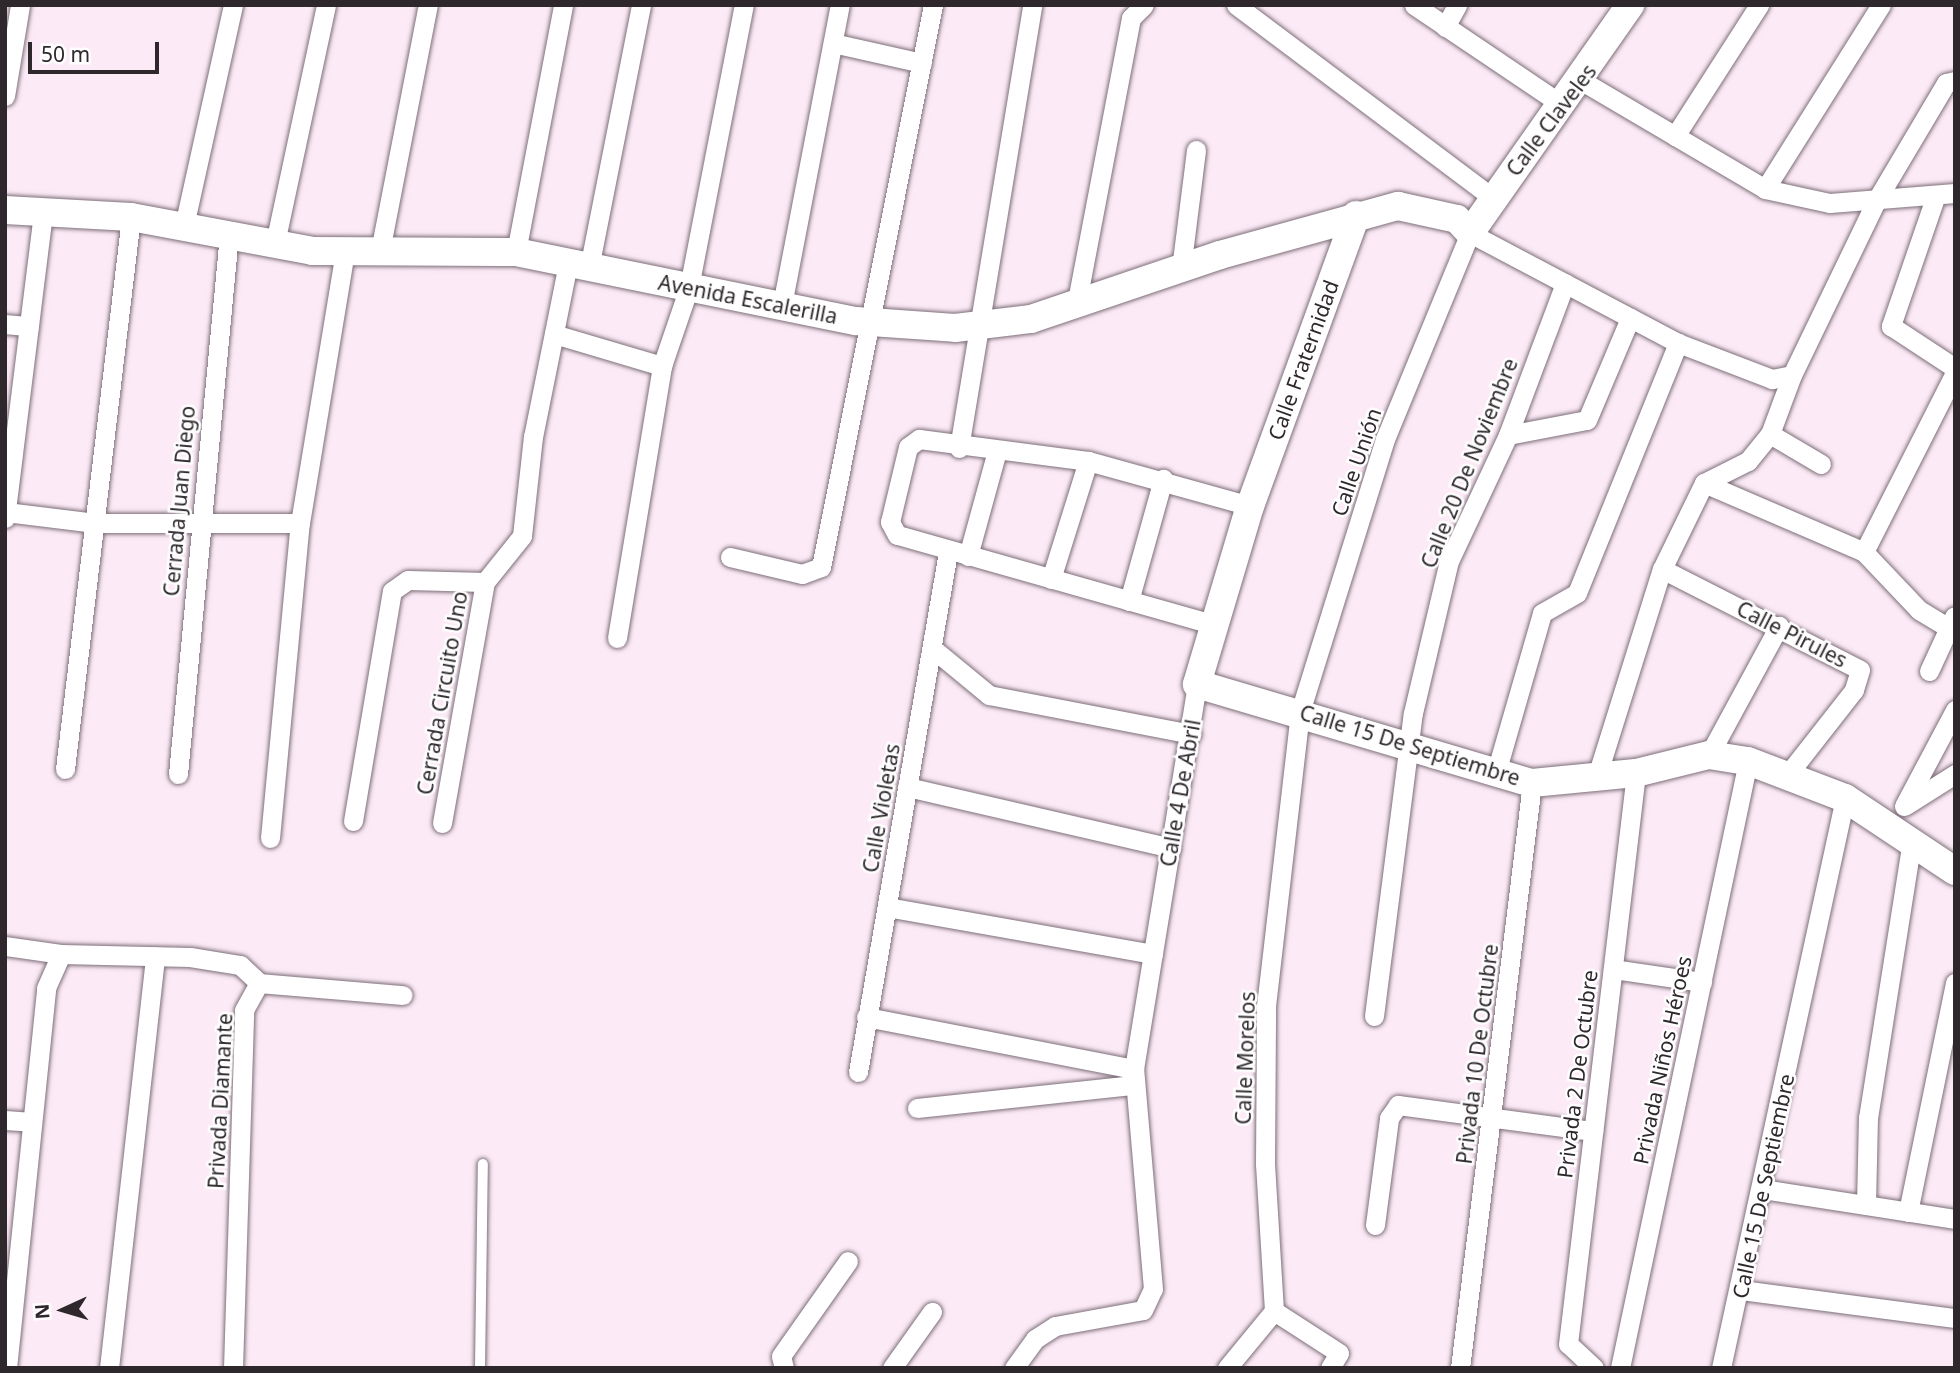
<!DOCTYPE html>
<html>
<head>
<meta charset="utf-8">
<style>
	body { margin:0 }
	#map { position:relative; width:1960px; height:1373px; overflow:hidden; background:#fcebf6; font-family:"Noto Sans",sans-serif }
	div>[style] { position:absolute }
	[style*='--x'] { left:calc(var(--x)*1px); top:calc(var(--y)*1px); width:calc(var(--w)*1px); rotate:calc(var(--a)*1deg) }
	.roads { filter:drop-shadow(0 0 2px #7d6e79) drop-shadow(0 0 2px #7d6e79) }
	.lane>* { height:10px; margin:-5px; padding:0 5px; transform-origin:5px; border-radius:5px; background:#fff }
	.street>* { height:19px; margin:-9.5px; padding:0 9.5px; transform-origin:9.5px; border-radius:9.5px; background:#fff }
	.secondary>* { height:28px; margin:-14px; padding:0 14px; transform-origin:14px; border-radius:14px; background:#fff }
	span { translate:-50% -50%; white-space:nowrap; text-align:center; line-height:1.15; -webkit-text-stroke:5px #fefefe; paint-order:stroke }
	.street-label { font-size:21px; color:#2e282c }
	.frame { position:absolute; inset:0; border:7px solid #2e282c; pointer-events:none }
	.north { position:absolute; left:28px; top:1275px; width:70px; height:70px; -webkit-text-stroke:5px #fefefe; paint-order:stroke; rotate:266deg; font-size:19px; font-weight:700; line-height:28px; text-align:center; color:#2e282c }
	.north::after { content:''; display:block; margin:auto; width:24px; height:32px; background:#2e282c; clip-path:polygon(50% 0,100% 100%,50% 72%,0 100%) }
	.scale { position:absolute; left:28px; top:42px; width:131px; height:32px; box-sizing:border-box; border:4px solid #2e282c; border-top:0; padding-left:9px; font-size:21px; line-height:24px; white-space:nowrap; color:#2e282c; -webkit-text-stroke:5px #fefefe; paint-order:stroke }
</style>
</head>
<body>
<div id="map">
	<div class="roads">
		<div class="lane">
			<i style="--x:480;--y:1368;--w:204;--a:-89.2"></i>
		</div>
		<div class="street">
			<i style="--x:1236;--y:5;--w:321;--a:36.9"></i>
			<i style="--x:1414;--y:5;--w:177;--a:34"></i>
			<i style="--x:1445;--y:27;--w:25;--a:-61"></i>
			<i style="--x:833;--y:43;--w:91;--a:12.7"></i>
			<i style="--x:1582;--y:81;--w:212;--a:30.5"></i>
			<i style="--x:1765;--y:189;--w:66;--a:12.2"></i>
			<i style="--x:1830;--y:203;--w:125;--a:-4.6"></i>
			<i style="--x:5;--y:96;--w:92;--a:-80.6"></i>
			<i style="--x:1675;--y:136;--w:156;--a:-57.3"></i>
			<i style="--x:1765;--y:189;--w:218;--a:-57.8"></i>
			<i style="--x:1936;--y:195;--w:139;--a:109"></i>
			<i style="--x:1891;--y:326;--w:77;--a:33.3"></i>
			<i style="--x:184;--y:226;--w:226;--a:-77.5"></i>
			<i style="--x:275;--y:243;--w:243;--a:-77.9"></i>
			<i style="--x:380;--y:251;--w:251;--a:-79"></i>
			<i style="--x:516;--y:252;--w:251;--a:-79.2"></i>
			<i style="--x:589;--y:268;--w:268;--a:-78.8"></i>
			<i style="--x:1181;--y:269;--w:120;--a:-82.8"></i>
			<i style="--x:782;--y:305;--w:306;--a:-79.1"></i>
			<i style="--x:1076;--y:306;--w:293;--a:-79.2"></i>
			<i style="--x:1131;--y:18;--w:18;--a:-45"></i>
			<i style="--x:5;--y:324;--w:24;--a:5"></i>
			<i style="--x:554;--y:334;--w:113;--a:16.5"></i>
			<i style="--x:662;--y:366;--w:83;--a:-71.1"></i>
			<i style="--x:689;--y:287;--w:287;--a:-79"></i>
			<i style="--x:1770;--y:434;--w:59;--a:30.5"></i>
			<i style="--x:1508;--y:435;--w:80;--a:-10.8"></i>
			<i style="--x:1587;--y:420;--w:111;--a:-67.1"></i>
			<i style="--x:959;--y:448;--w:449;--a:-80.6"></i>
			<i style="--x:1704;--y:483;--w:174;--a:23.3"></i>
			<i style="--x:1864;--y:552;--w:80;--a:46.5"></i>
			<i style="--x:1919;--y:610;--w:35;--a:31"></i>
			<i style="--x:6;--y:512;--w:90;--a:7"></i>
			<i style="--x:95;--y:523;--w:205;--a:0"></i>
			<i style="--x:5;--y:518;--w:306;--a:-82.9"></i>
			<i style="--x:1864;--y:552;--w:201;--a:-63.1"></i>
			<i style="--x:968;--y:556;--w:109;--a:-74.6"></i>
			<i style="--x:730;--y:557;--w:74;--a:13.3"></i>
			<i style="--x:802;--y:574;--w:20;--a:-20"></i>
			<i style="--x:821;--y:567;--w:573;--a:-78.73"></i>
			<i style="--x:1662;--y:569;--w:222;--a:27"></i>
			<i style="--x:1860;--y:670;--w:21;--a:107"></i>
			<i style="--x:1854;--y:690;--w:105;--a:128.1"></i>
			<i style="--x:1051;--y:579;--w:124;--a:-72.6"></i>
			<i style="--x:1129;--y:601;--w:127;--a:-74.4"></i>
			<i style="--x:1212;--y:624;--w:327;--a:-164.2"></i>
			<i style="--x:897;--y:535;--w:15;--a:-118"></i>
			<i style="--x:890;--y:522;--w:77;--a:-76.5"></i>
			<i style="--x:908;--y:447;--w:14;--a:-36"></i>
			<i style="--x:919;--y:439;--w:170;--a:7.4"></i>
			<i style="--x:1088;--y:461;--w:168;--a:15.5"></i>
			<i style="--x:617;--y:638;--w:276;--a:-80.6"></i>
			<i style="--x:932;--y:648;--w:74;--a:39.5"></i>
			<i style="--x:989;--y:695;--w:206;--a:10.9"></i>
			<i style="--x:1929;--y:671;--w:60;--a:-65.2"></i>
			<i style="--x:1709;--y:755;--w:147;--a:-61.5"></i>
			<i style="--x:65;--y:769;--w:556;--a:-83.18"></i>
			<i style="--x:1497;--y:769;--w:162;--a:-73.9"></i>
			<i style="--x:1542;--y:613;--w:40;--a:-29.7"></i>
			<i style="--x:1577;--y:593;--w:270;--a:-68"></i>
			<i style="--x:178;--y:774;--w:542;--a:-84.6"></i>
			<i style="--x:1596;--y:779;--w:220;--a:-72.6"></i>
			<i style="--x:1662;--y:569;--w:96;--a:-64"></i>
			<i style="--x:1704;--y:483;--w:49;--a:-26.6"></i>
			<i style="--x:1748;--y:461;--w:35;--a:-51"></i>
			<i style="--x:1770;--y:434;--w:63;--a:-69.6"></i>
			<i style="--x:907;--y:787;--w:271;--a:13"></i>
			<i style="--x:1906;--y:805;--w:58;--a:-32.3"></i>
			<i style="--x:1904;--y:806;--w:109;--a:-62"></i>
			<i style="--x:353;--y:821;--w:233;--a:-80.4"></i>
			<i style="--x:392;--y:591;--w:19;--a:-35"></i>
			<i style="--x:408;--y:580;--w:77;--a:1.5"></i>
			<i style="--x:442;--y:823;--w:245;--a:-79.9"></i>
			<i style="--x:485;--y:582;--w:59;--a:-51.2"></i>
			<i style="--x:522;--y:536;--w:100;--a:-83.7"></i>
			<i style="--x:533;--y:437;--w:177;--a:-78.6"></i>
			<i style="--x:270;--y:838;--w:316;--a:-84.6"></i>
			<i style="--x:300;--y:523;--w:276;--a:-80.6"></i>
			<i style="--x:887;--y:907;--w:270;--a:10"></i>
			<i style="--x:5;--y:946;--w:57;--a:8.1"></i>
			<i style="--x:1613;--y:969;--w:90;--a:8.3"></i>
			<i style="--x:259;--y:983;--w:144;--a:4.8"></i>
			<i style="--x:1374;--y:1016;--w:305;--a:-82.7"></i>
			<i style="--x:1413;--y:713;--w:156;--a:-76.7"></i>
			<i style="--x:1449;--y:561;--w:139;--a:-64.9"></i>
			<i style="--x:1508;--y:435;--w:162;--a:-69.4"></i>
			<i style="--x:866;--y:1017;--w:273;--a:11"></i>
			<i style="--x:858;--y:1072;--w:528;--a:-80.18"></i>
			<i style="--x:917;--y:1108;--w:218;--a:-6.1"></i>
			<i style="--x:5;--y:1120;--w:27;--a:4"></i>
			<i style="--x:1763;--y:1189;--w:194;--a:8.9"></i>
			<i style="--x:1866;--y:1205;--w:87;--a:-88.7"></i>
			<i style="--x:1868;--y:1118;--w:275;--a:-81"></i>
			<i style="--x:1908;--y:1212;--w:234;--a:-78.4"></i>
			<i style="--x:1375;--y:1225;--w:108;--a:-82.5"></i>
			<i style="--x:1389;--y:1118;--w:16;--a:-55"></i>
			<i style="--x:1398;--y:1105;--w:197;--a:7.6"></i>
			<i style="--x:1741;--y:1290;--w:216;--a:7.5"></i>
			<i style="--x:7;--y:1368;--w:382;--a:-84.1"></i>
			<i style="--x:46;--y:988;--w:37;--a:-66"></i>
			<i style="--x:61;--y:954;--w:129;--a:1.3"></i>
			<i style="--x:190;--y:957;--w:51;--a:9.1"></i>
			<i style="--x:240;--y:965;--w:26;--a:43"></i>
			<i style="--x:109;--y:1368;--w:414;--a:-83.6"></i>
			<i style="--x:233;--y:1368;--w:358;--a:-88.2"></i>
			<i style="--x:244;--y:1010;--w:31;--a:-61"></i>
			<i style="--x:784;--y:1368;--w:12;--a:-104"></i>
			<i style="--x:781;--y:1356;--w:116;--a:-54.8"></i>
			<i style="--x:892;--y:1368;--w:69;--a:-54.5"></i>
			<i style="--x:1014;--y:1368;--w:36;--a:-54"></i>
			<i style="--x:1035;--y:1339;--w:24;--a:-33"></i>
			<i style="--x:1055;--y:1326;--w:89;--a:-10.3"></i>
			<i style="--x:1143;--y:1310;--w:23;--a:-65"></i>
			<i style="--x:1153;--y:1289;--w:221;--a:-94.9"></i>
			<i style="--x:1134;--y:1069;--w:390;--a:-80.7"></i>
			<i style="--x:1227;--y:1368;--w:74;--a:-50.5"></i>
			<i style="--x:1330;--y:1368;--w:17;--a:-59"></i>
			<i style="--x:1339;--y:1353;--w:77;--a:-147.1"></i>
			<i style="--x:1274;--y:1311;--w:147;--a:-93.5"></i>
			<i style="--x:1265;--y:1164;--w:158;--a:-89.6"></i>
			<i style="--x:1266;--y:1006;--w:296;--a:-83.4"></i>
			<i style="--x:1300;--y:712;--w:286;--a:-72.7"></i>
			<i style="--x:1385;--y:439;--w:223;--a:-67.6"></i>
			<i style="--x:1470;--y:233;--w:235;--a:27.9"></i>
			<i style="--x:1678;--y:343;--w:101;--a:21"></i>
			<i style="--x:1772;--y:379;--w:20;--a:-11"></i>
			<i style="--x:1792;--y:375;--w:193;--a:-64.2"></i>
			<i style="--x:1876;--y:201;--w:137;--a:-59.3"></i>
			<i style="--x:1946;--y:83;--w:9;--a:-13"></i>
			<i style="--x:1460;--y:1368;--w:589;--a:-82.98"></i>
			<i style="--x:1594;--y:1368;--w:35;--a:-137"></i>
			<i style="--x:1568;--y:1344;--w:575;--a:-83.21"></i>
			<i style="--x:1620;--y:1368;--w:620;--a:-78.09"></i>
			<i style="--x:1721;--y:1368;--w:583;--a:-77.73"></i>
		</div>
		<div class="secondary">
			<i style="--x:5;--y:210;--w:126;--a:3.2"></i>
			<i style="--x:131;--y:217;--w:184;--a:10.6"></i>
			<i style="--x:312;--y:251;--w:204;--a:0.3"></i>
			<i style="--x:516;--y:252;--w:347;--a:11.5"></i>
			<i style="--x:856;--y:321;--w:99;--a:4"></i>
			<i style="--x:955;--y:328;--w:77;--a:-6.8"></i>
			<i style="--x:1031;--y:319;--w:200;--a:-18.7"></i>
			<i style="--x:1220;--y:255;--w:185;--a:-15.4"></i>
			<i style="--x:1398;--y:206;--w:60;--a:12.4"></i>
			<i style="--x:1457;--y:219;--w:19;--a:47"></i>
			<i style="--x:1470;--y:233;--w:279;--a:-54.9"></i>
			<i style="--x:1356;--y:215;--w:310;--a:110"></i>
			<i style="--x:1250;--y:506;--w:186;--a:106.6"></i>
			<i style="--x:1197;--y:684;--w:349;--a:16.5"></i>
			<i style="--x:1532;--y:783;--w:104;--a:-5.5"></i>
			<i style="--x:1636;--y:773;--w:75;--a:-13.9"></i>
			<i style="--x:1709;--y:755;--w:39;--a:9"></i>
			<i style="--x:1748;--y:761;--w:104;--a:20.9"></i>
			<i style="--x:1845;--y:798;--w:132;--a:33.6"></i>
		</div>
	</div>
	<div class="street-label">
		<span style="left:1551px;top:120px;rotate:-53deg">Calle Claveles</span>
		<span style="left:748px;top:299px;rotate:11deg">Avenida Escalerilla</span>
		<span style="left:1303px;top:360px;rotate:-70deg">Calle Fraternidad</span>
		<span style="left:1356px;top:462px;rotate:-71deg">Calle Unión</span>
		<span style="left:1469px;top:463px;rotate:-68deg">Calle 20 De Noviembre</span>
		<span style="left:179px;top:501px;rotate:-85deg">Cerrada Juan Diego</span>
		<span style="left:1792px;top:634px;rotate:27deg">Calle Pirules</span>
		<span style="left:442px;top:693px;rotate:-80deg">Cerrada Circuito Uno</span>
		<span style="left:1410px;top:745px;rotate:17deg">Calle 15 De Septiembre</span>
		<span style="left:1180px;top:793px;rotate:-80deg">Calle 4 De Abril</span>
		<span style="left:881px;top:808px;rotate:-80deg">Calle Violetas</span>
		<span style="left:1477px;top:1054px;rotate:-83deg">Privada 10 De Octubre</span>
		<span style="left:1245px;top:1058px;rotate:-88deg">Calle Morelos</span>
		<span style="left:1662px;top:1060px;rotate:-78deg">Privada Niños Héroes</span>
		<span style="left:1577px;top:1074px;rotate:-83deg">Privada 2 De Octubre</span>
		<span style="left:220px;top:1101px;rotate:-87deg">Privada Diamante</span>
		<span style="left:1763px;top:1186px;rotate:-78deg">Calle 15 De Septiembre</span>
	</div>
	<div class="frame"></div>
	<div class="north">N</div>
	<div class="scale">50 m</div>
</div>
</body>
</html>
